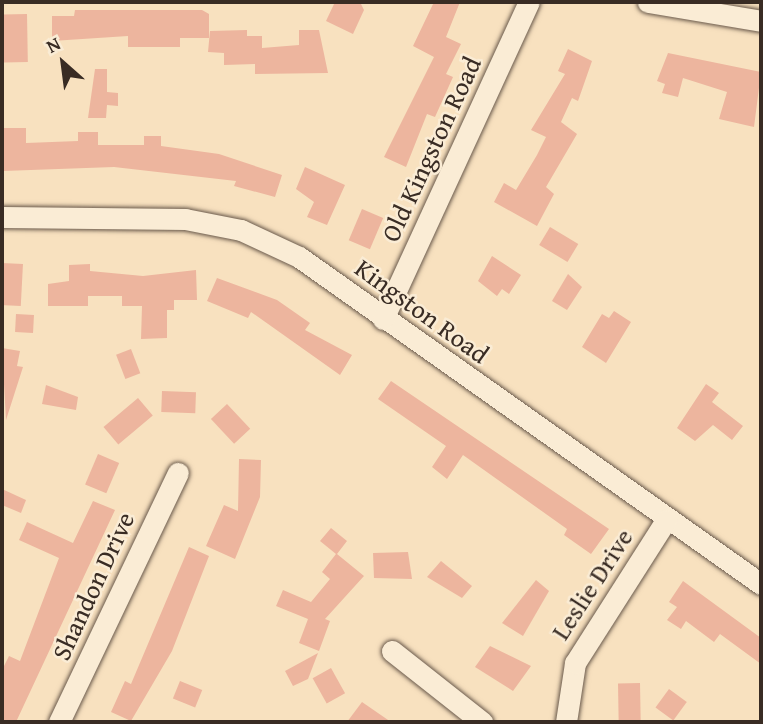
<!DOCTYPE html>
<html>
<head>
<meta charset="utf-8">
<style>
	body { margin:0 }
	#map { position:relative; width:763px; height:724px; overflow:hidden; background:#f8e1bf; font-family:"Gentium Book Plus",serif }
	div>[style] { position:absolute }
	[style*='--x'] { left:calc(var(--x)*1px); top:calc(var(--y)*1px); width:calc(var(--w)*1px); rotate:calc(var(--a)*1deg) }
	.building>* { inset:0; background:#edb59e; transform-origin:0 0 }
	.roads { filter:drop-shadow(0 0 2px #69594b) drop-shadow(0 0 2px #69594b) }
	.minor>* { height:21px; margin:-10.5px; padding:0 10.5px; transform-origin:10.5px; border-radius:10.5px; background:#faecd5 }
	span { translate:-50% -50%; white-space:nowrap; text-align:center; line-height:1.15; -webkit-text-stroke:5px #faecd5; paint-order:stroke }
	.street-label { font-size:26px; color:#392c24 }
	.frame { position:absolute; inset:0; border:4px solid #392c24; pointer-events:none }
	.north { position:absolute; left:28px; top:28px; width:70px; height:70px; -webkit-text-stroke:5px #faecd5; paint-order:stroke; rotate:332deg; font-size:19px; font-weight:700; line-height:28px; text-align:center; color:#392c24 }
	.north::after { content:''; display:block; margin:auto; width:24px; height:32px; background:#392c24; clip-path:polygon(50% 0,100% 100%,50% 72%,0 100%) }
</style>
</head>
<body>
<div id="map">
	<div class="building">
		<i style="clip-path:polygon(335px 2px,360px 2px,364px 10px,353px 34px,326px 21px)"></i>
		<i style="clip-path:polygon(434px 2px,460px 2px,446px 37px,461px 44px,446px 74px,453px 77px,435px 117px,427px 114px,406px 167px,384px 157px,434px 57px,413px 46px)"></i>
		<i style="clip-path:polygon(75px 10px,202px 10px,209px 14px,209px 38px,180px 38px,180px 47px,128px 47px,128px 36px,52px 41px,52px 16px,74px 16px)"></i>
		<i style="left:27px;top:14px;width:48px;height:24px;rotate:89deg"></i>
		<i style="clip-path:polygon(247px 30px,247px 36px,262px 36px,262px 48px,299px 45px,299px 30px,319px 30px,328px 73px,255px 74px,255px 64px,224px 65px,224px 53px,208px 52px,210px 31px)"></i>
		<i style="clip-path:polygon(568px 49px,592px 61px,578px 101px,572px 98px,561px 122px,577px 134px,546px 187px,554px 194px,537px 226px,494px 202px,504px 183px,516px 190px,537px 155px,546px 137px,531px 130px,565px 74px,558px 71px)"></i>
		<i style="clip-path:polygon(668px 53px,761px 72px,754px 127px,719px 119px,727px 92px,683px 78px,678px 97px,662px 93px,665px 84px,657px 81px)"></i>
		<i style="clip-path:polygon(95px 69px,107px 69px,107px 92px,118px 93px,118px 106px,107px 105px,106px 118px,88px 118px)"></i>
		<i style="clip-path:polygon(2px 128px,26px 128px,26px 143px,78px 141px,78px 132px,98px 132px,98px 145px,144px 145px,144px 136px,161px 136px,161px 146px,219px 154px,282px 175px,275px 197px,234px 186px,236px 181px,114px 167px,3px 171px)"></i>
		<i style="clip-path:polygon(305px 167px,345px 185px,327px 225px,307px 217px,314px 202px,296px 189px)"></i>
		<i style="left:362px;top:209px;width:23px;height:34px;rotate:23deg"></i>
		<i style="left:550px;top:227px;width:33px;height:21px;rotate:31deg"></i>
		<i style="clip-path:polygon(492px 256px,521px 275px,509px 294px,502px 289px,497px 296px,478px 281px)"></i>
		<i style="left:2px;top:263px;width:21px;height:42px;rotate:3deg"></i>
		<i style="clip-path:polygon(90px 264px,90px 271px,143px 276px,196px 270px,197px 300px,174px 300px,174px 310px,167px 310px,167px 338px,141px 339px,142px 306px,122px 306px,122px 296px,88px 296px,88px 306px,48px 306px,48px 284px,69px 281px,69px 265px)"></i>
		<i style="clip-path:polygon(568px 274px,582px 287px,567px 310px,552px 301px)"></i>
		<i style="clip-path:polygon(217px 278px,277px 300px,310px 323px,305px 330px,352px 355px,340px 375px,251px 312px,248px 318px,207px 301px)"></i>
		<i style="clip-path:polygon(614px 311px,631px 322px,606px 363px,582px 347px,602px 314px,609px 318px)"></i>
		<i style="left:16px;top:314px;width:18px;height:18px;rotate:3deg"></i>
		<i style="clip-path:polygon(2px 348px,20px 351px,17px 366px,23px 367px,6px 420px)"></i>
		<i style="left:131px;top:349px;width:26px;height:16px;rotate:69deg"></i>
		<i style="clip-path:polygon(391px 381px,609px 529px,591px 554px,564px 535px,567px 529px,463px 455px,447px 479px,432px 467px,446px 446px,378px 399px)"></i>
		<i style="clip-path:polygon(706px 384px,719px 393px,712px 402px,743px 426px,732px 440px,713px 425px,695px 441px,677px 428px)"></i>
		<i style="clip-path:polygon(46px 385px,78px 397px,76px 410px,42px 404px)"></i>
		<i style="left:162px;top:391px;width:34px;height:21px;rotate:2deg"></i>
		<i style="left:138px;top:398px;width:23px;height:45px;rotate:50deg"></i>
		<i style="left:227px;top:404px;width:34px;height:22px;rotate:47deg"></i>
		<i style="left:98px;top:454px;width:23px;height:33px;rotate:23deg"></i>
		<i style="clip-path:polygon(239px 459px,261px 460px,260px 497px,235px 559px,206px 546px,224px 505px,238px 511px)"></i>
		<i style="clip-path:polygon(2px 489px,26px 500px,21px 513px,2px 505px)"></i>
		<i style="clip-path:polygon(93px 501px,115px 510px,16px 722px,2px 722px,2px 670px,9px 656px,20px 661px,59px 558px,19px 540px,27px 522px,73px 543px)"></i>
		<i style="clip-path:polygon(331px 528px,347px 541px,337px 554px,364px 576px,325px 619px,330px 621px,319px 651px,299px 643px,308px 619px,276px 606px,283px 590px,311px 602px,330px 579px,322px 572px,336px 554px,320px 541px)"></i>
		<i style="clip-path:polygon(189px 547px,209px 556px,172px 651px,131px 721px,111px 712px,125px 681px,131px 684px)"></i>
		<i style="clip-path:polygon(408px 552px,412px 579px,374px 578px,373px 553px)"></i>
		<i style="clip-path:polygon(441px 561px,472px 586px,462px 598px,427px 577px)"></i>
		<i style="clip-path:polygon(536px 580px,549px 591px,523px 636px,502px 623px)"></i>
		<i style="clip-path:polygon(683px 581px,761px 638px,761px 664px,720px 634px,714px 642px,686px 621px,681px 629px,667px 620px,677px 607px,669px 602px)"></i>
		<i style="clip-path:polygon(490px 646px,531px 666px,513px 691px,475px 667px)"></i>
		<i style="clip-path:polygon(318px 653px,308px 679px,293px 686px,285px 671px)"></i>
		<i style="left:331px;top:668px;width:29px;height:21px;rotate:61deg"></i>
		<i style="left:180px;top:681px;width:24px;height:19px;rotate:22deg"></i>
		<i style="left:640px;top:683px;width:39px;height:22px;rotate:89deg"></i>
		<i style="left:669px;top:689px;width:22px;height:23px;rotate:36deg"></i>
		<i style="clip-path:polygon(362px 702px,391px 722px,347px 722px)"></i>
	</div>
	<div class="roads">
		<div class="minor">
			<i style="--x:648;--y:2;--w:115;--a:9.5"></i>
			<i style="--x:2;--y:217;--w:183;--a:0.6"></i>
			<i style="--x:185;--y:219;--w:57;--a:11.1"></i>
			<i style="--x:241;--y:230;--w:64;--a:25"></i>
			<i style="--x:299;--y:257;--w:566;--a:35.29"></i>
			<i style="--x:383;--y:319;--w:349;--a:-65.3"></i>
			<i style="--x:392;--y:651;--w:115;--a:38.3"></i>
			<i style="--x:59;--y:722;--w:276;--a:-64.5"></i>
			<i style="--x:566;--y:722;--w:60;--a:-81.3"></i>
			<i style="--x:575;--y:663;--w:169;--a:-57.5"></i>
		</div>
	</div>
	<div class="street-label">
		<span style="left:431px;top:149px;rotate:-65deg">Old Kingston Road</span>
		<span style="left:422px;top:311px;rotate:36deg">Kingston Road</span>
		<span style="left:592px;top:584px;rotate:-57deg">Leslie Drive</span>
		<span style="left:93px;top:586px;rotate:-65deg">Shandon Drive</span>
	</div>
	<div class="frame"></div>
	<div class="north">N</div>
</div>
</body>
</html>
